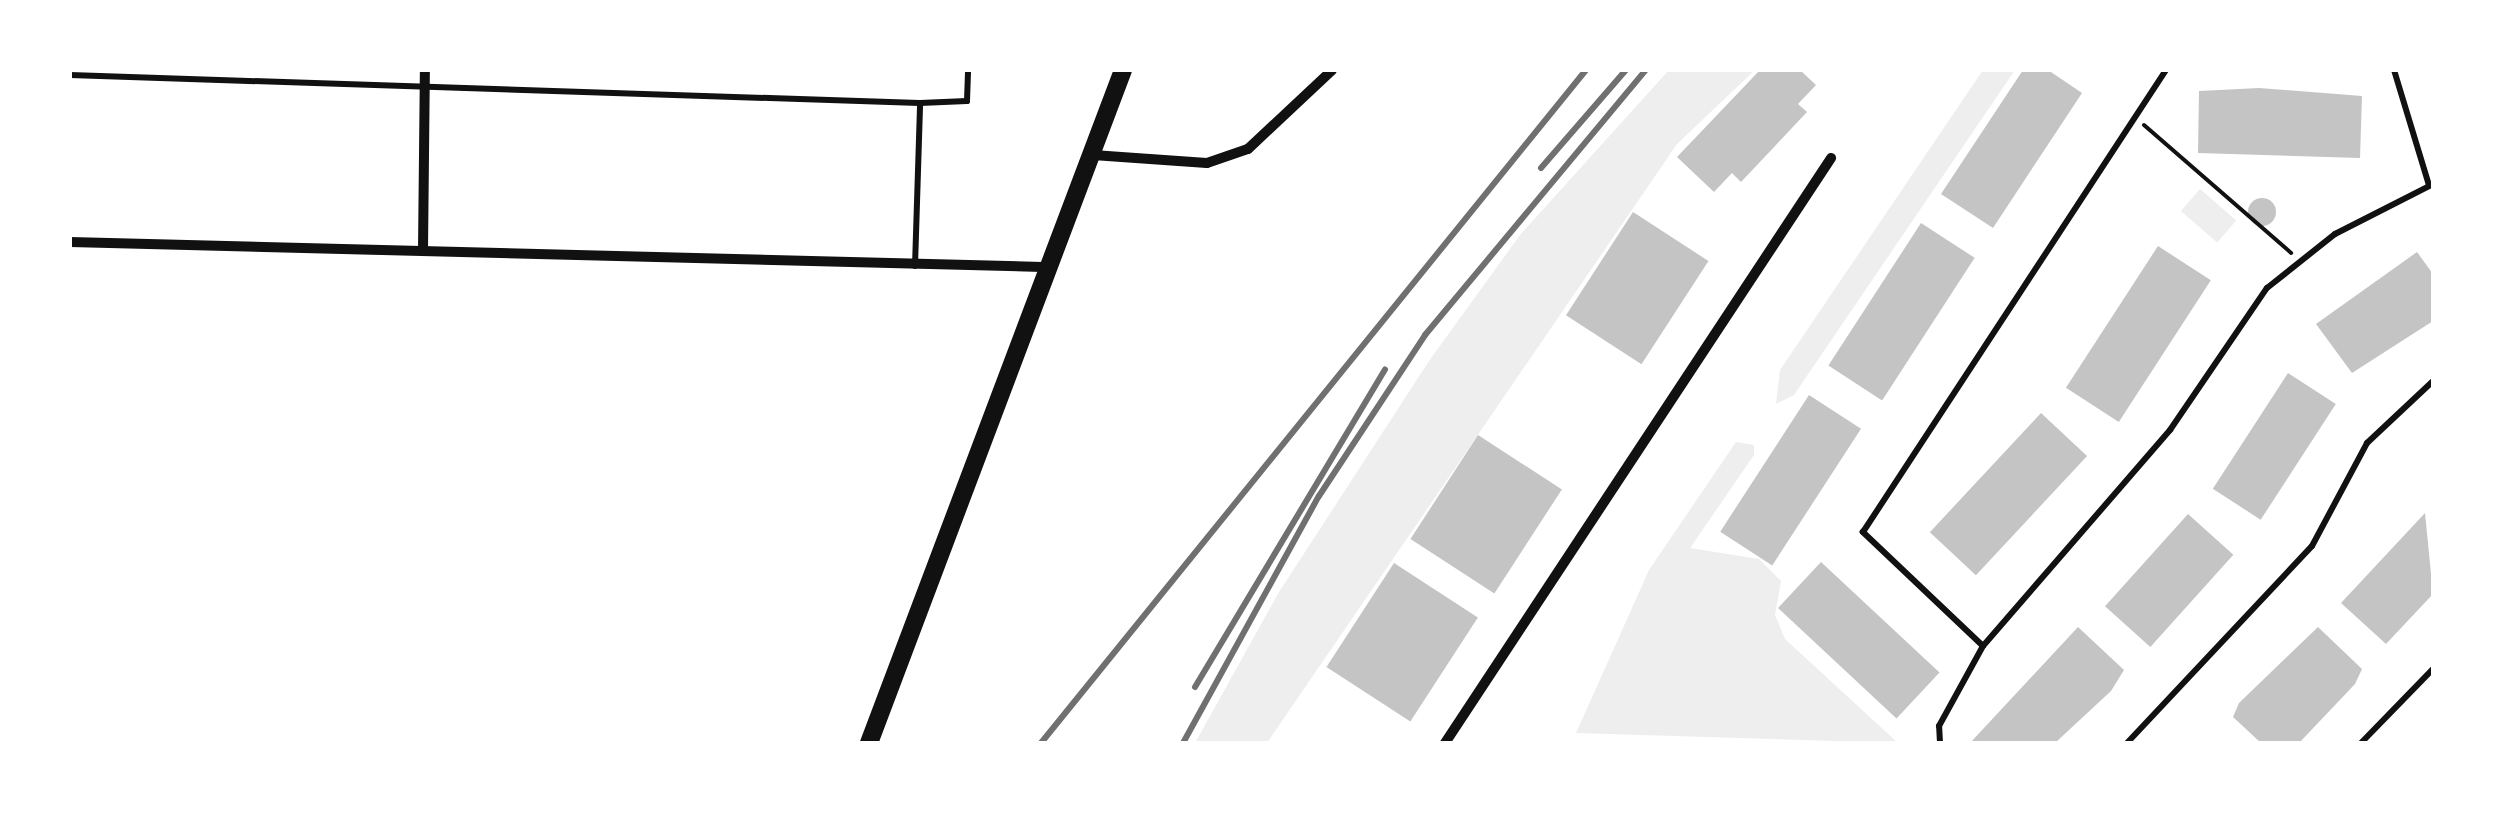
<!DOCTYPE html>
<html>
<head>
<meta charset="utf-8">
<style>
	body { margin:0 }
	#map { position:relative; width:2503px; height:813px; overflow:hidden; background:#fff; font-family:Montserrat,sans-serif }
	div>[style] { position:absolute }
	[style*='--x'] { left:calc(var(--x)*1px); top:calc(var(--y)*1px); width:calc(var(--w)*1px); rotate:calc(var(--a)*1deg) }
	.green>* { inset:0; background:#eee; transform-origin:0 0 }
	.building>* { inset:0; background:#c4c4c4; transform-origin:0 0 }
	.round { border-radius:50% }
	.path>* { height:4px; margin:-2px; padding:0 2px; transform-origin:2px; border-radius:2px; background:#111 }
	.service>* { height:6px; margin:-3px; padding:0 3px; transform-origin:3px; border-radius:3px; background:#111 }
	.minor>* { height:10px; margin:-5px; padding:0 5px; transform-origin:5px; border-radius:5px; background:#111 }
	.secondary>* { height:18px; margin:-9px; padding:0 9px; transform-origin:9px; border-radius:9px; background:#111 }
	.rail>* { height:6px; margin:-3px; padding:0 3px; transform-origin:3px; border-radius:3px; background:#707070 }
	span { translate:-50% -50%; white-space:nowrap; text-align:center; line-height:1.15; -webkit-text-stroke:10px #fff; paint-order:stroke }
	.frame { position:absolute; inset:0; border:72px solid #fff; pointer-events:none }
</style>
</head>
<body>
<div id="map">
	<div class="green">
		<i style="clip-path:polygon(1669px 70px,1755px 70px,1677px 144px,1267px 743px,1195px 743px,1279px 592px,1429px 361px,1520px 235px)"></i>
		<i style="clip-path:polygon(1983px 70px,2015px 70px,1794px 395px,1776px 404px,1780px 370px)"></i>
		<i style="left:2200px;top:189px;width:48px;height:29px;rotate:41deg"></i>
		<i style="clip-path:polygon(1736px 442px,1754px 445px,1754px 455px,1690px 548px,1759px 559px,1781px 581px,1775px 615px,1785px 639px,1898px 743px,1576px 733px,1649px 570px)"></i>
	</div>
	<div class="building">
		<i style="clip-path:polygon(1760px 70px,1800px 70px,1816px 85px,1798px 104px,1807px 112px,1741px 182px,1732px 173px,1714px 192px,1677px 157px)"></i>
		<i style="clip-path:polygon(2023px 70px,2048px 70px,2082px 93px,1993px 228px,1941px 194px)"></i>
		<i style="clip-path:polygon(2259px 88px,2362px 96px,2360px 158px,2198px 153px,2199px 91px)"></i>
		<i class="round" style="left:2248px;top:198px;width:28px;height:28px"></i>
		<i style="left:1633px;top:212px;width:90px;height:123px;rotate:33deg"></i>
		<i style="left:1921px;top:223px;width:64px;height:170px;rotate:33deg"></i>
		<i style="left:2158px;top:246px;width:63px;height:169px;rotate:33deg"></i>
		<i style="clip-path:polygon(2417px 252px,2433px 274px,2433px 321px,2352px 373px,2316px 324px)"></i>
		<i style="left:2288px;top:373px;width:57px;height:138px;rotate:33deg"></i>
		<i style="left:1809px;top:395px;width:62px;height:163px;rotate:33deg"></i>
		<i style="left:2041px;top:413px;width:63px;height:163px;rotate:43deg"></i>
		<i style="left:1478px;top:435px;width:100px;height:124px;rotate:33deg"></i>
		<i style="clip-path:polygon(2425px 513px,2433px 594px,2386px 644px,2341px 603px)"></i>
		<i style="left:2188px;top:514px;width:61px;height:124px;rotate:42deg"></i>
		<i style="left:1821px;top:562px;width:162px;height:63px;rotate:43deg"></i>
		<i style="left:1394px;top:563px;width:100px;height:124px;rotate:33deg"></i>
		<i style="clip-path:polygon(2078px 627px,2124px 670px,2111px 691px,2055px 743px,1970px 743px)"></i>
		<i style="clip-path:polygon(2318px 627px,2362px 669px,2355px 684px,2299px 743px,2261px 743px,2233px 717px,2239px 703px)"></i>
	</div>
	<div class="path">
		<i style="--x:2144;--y:125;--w:195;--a:41"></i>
	</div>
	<div class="service">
		<i style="--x:2394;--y:70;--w:120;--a:73.1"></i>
		<i style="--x:70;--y:75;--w:850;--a:1.89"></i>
		<i style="--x:920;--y:103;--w:47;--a:-2.4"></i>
		<i style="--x:967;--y:101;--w:31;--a:-88"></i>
		<i style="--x:915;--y:266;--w:163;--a:-88.2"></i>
		<i style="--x:1983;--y:646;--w:166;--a:-136.5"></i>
		<i style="--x:1863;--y:532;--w:552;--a:-56.74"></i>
		<i style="--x:1940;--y:743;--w:17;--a:-93"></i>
		<i style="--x:1939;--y:726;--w:91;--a:-61.2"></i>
		<i style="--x:1983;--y:646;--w:286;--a:-49.1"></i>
		<i style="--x:2170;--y:430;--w:172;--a:-55.7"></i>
		<i style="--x:2267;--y:288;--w:87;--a:-38.5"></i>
		<i style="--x:2335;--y:234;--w:110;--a:-27"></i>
		<i style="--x:2127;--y:743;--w:270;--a:-46.8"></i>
		<i style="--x:2312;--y:546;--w:117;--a:-61.9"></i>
		<i style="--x:2367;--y:443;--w:91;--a:-43.2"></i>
		<i style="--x:2361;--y:743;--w:103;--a:-45.8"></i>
	</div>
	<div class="minor">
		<i style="--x:1093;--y:155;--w:114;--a:4"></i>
		<i style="--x:1207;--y:163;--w:43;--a:-18.9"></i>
		<i style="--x:1248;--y:149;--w:115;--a:-43.2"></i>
		<i style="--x:70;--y:242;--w:973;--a:1.47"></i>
		<i style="--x:423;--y:250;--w:180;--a:-89.4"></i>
		<i style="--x:1445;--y:743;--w:701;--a:-56.58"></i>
	</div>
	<div class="secondary">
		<i style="--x:869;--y:743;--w:719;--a:-69.32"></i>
	</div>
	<div class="rail">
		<i style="--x:1541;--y:168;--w:130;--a:-49.1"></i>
		<i style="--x:1195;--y:687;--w:370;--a:-59.1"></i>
		<i style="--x:1041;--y:743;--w:866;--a:-51"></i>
		<i style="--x:1183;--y:743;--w:282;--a:-61.2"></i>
		<i style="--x:1319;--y:496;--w:193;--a:-56.6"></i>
		<i style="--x:1425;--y:335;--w:345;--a:-50.2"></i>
	</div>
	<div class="frame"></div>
</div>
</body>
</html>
